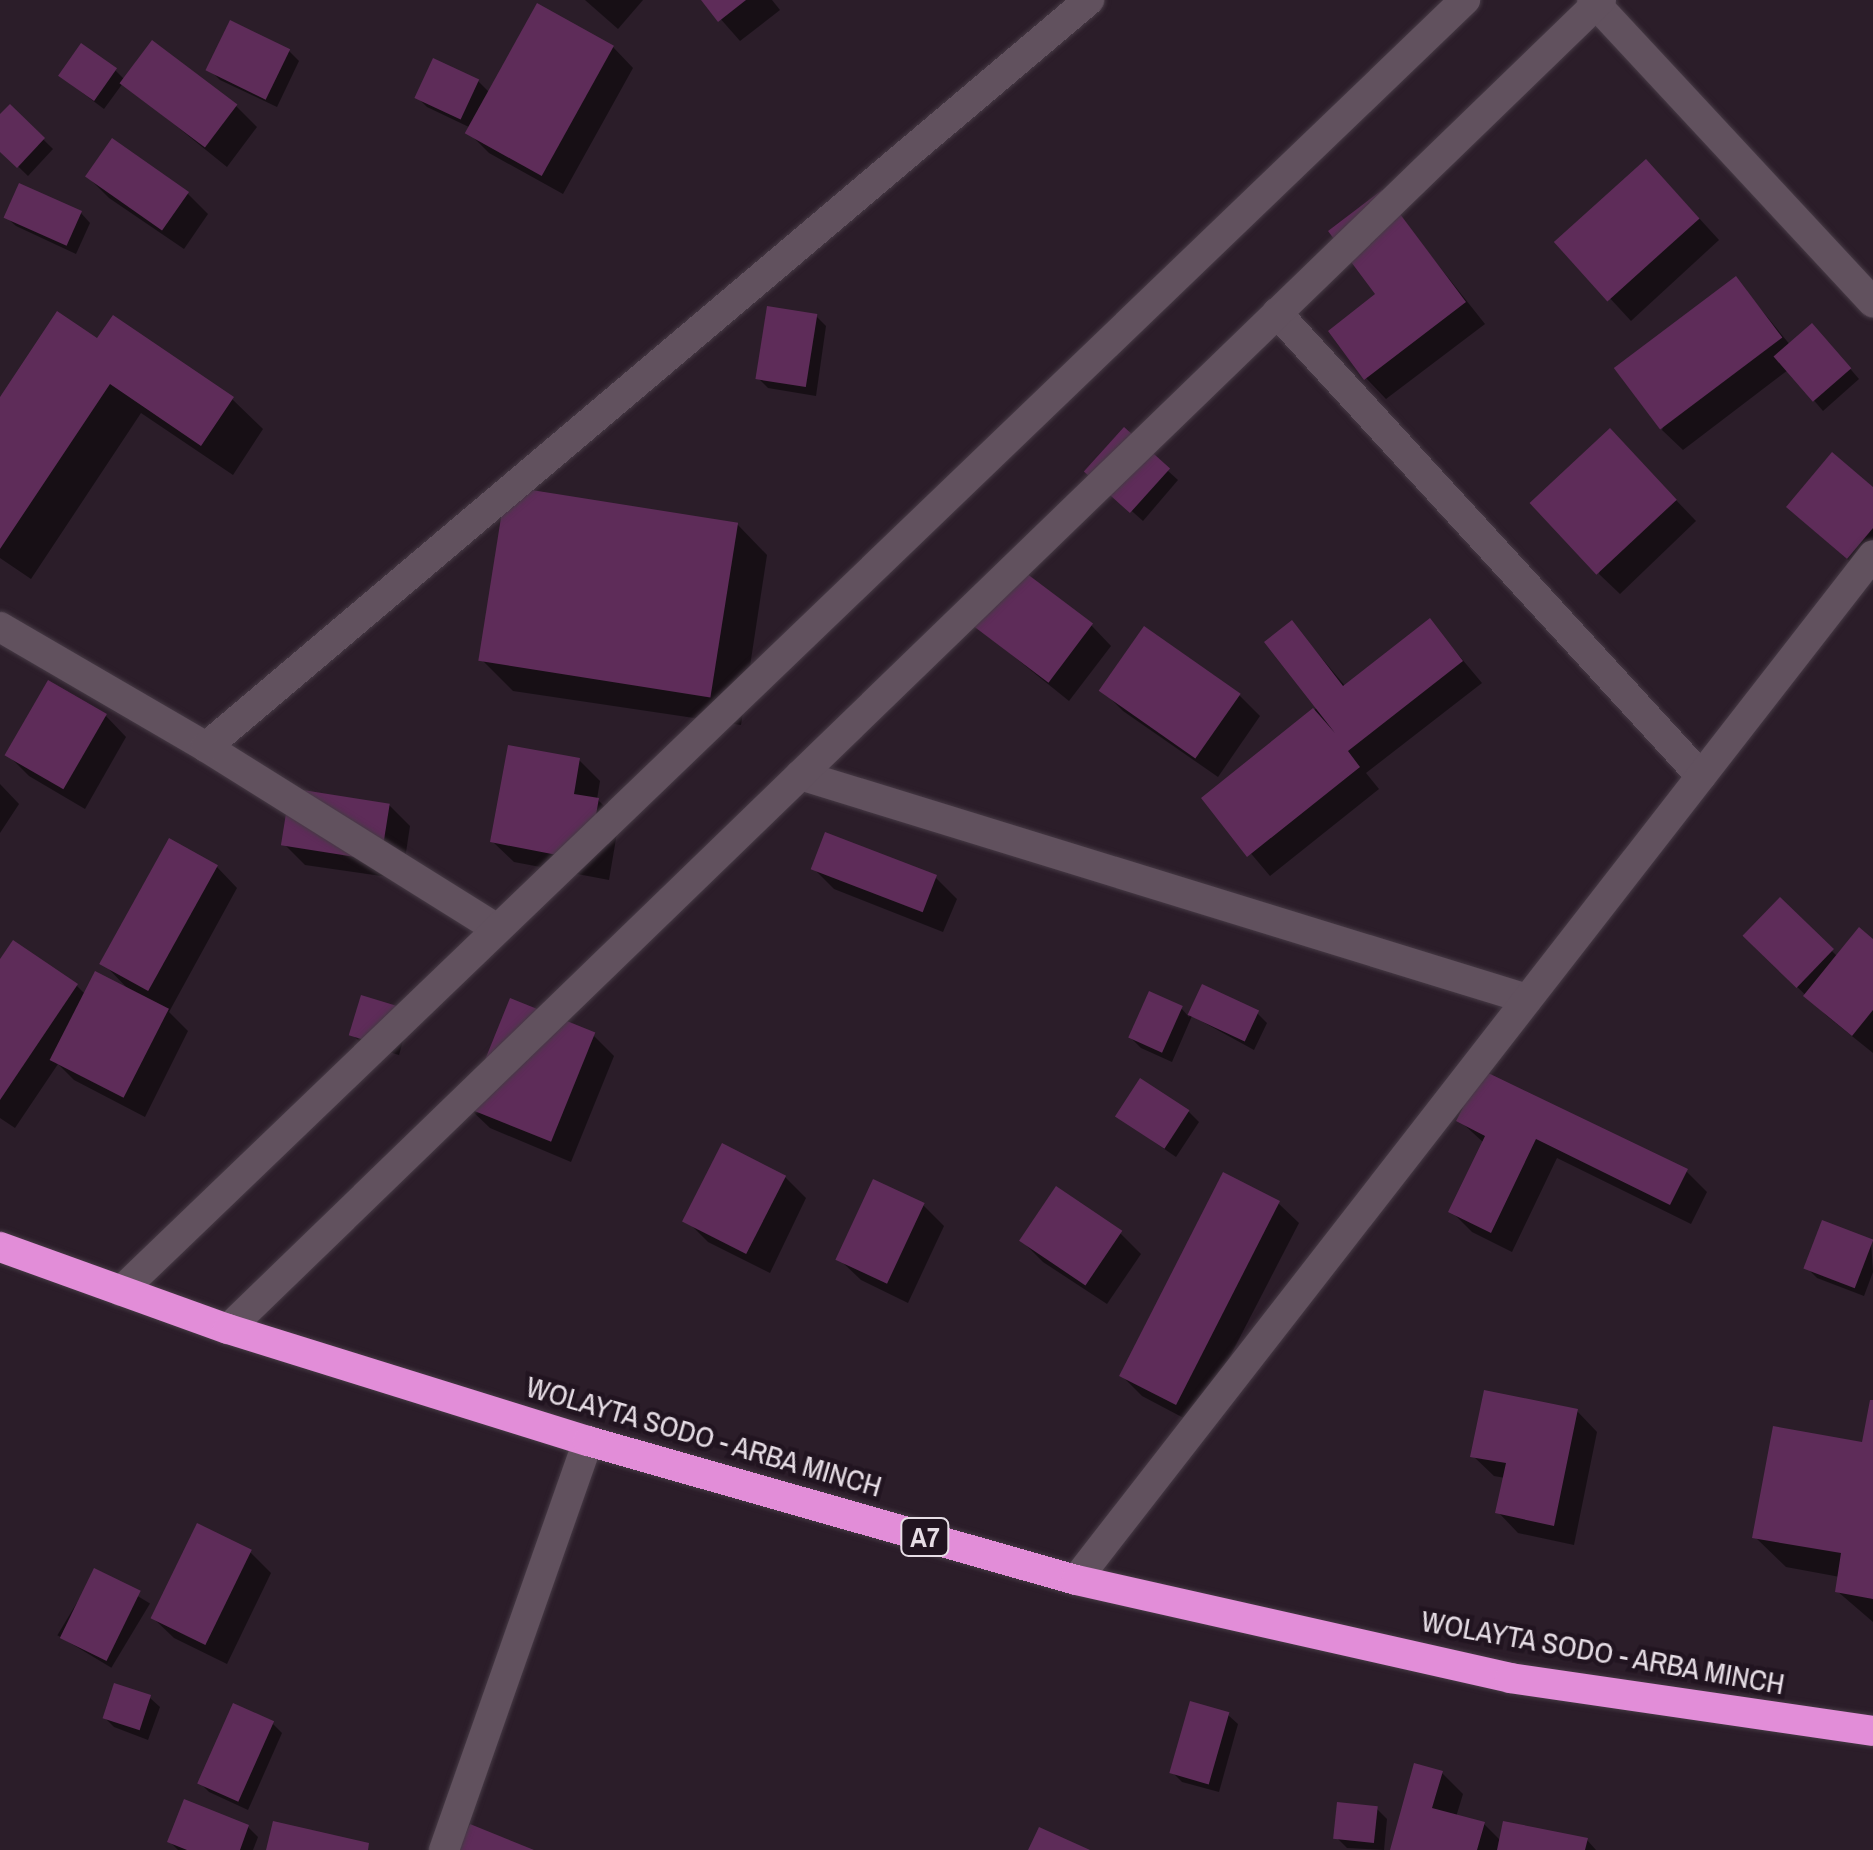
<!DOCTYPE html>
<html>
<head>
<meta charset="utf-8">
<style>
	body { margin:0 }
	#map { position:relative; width:1873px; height:1850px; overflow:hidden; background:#2b1d29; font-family:"Archivo Narrow",sans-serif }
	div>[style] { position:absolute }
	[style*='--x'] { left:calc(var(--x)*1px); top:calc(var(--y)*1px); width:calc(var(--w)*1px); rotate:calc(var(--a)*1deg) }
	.shadow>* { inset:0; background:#0007; transform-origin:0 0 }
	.building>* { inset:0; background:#5e2c59; transform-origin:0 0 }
	.roads { filter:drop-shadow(0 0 2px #463a45) drop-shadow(0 0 2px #463a45) }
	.minor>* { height:30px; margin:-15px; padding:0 15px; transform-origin:15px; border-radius:15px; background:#61515e }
	.highway>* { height:30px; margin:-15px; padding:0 15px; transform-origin:15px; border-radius:15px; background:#e28dd8 }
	span { translate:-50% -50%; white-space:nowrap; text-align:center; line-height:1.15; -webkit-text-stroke:9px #211420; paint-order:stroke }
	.shield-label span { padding:2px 8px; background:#211420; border:2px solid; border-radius:8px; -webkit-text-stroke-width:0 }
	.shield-label { font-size:28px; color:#e6dde5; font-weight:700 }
	.street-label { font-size:30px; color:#e6dde5 }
</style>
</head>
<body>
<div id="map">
	<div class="shadow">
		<i style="clip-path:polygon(585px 0,643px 0,618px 29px)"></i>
		<i style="clip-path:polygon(704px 0,772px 0,780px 10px,740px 41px)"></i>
		<i style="clip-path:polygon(538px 6px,613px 47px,633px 68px,563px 194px,489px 153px,468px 132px,471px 128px,427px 107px,417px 97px,478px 81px,490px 93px)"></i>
		<i style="clip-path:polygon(289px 51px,299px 61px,277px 107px,220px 80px,210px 70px)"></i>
		<i style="clip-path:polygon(115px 70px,125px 80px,236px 106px,257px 127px,227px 167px,123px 83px,104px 109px,72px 85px)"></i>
		<i style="clip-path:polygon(10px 107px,53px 149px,28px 176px,0 149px,0 118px)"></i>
		<i style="clip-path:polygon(88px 177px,187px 193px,208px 214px,184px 249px,109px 198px)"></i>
		<i style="clip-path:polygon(1666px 182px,1719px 240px,1631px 321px,1559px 243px)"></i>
		<i style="clip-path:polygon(1381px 193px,1485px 324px,1386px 399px,1366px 378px,1378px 295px)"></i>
		<i style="clip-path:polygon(81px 213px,90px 223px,76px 254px,16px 226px,6px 217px)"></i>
		<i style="clip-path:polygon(1736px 279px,1791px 346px,1822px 336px,1859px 379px,1823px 411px,1788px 370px,1683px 450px,1662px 430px)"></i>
		<i style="clip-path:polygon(816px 316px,826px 326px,816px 396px,768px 388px,758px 378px)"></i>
		<i style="clip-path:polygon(98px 342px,232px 399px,263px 429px,233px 475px,141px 413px,31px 579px,0 558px,0 401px)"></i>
		<i style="clip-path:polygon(1630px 452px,1696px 521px,1620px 594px,1599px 574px)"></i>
		<i style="clip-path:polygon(1168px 471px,1178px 480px,1143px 521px,1098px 481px)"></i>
		<i style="clip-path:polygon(1873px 491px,1873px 573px,1869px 578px,1810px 527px)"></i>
		<i style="clip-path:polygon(737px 524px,767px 555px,741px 725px,513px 691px,482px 660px)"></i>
		<i style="clip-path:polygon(965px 617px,1091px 625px,1111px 646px,1069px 701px)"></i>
		<i style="clip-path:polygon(1430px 621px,1482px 683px,1366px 773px,1379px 789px,1270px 876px,1204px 798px,1318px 707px,1292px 623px,1346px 687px)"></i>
		<i style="clip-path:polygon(1103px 691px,1239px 695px,1260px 716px,1218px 777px,1123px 711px)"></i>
		<i style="clip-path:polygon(106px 716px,126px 737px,85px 809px,29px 776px,8px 755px)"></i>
		<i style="clip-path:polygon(579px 760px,600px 781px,597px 799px,619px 821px,609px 880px,514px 862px,493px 842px)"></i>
		<i style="clip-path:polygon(0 784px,19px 804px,0 833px)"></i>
		<i style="clip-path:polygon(389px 805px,410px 826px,402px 879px,305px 865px,284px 844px)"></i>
		<i style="clip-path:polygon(170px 841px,217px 867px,237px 888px,169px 1012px,188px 1031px,145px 1117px,74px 1080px,58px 1064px,15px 1128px,0 1118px,0 963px,77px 986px,86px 995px,129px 990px,104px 964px)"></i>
		<i style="clip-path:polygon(813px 868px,936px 878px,957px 899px,943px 932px,834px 889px)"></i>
		<i style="clip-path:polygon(1780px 900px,1838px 957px,1873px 942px,1873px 1053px,1827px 1016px,1745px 936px)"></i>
		<i style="clip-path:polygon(1203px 987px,1257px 1013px,1267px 1023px,1254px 1050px,1192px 1016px,1172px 1062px,1141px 1048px,1131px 1038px,1181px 1008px,1189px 1017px)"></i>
		<i style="clip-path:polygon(409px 1019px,399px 1055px,362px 1044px,352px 1034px)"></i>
		<i style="clip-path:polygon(593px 1035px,614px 1056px,571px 1162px,490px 1128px,469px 1108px)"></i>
		<i style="clip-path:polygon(1189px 1112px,1199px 1122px,1176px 1157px,1118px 1117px)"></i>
		<i style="clip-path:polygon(1460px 1121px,1686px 1171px,1707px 1192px,1691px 1224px,1557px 1158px,1512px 1252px,1472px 1232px,1451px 1211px,1484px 1143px)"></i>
		<i style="clip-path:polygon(723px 1146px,785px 1177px,806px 1198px,770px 1273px,708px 1242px,687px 1221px)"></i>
		<i style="clip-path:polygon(1278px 1203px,1299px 1223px,1195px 1424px,1142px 1396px,1121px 1375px)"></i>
		<i style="clip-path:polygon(923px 1205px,944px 1226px,908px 1303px,861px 1280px,840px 1260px)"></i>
		<i style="clip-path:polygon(1120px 1233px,1141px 1254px,1107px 1304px,1043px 1262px,1022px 1241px)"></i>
		<i style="clip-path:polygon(1871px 1242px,1873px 1272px,1864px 1296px,1817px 1278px,1807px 1268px)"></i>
		<i style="clip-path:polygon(1873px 1403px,1873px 1622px,1837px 1591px,1840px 1577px,1786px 1567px,1755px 1537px,1864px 1445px)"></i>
		<i style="clip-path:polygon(1577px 1411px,1597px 1432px,1574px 1545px,1518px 1533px,1498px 1512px,1505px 1478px,1494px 1476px,1473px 1456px)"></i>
		<i style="clip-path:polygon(250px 1552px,271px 1573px,227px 1664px,174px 1638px,153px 1618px)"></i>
		<i style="left:96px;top:1571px;width:63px;height:75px;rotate:31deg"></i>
		<i style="clip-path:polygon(150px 1698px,160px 1707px,148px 1740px,114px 1727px,104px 1717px)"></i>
		<i style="clip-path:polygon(1228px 1715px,1238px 1724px,1219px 1792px,1182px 1782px,1172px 1772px)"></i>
		<i style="clip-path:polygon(272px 1723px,282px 1733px,248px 1810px,209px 1792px,199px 1782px)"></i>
		<i style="clip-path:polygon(1442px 1773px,1463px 1794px,1456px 1817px,1484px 1824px,1502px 1842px,1587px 1840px,1596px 1850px,1392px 1850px)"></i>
		<i style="clip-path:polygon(1377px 1809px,1387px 1819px,1384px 1850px,1347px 1848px,1337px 1838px)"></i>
		<i style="clip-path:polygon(248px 1827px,258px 1837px,253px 1850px,178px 1850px,170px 1842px)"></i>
	</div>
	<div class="building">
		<i style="clip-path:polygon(701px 0,746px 0,718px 22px)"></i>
		<i style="left:537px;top:3px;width:88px;height:149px;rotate:29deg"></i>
		<i style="left:230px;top:20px;width:67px;height:56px;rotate:26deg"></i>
		<i style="left:152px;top:40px;width:107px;height:54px;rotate:37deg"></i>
		<i style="left:81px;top:43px;width:44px;height:40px;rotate:35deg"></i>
		<i style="left:433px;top:58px;width:51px;height:44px;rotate:25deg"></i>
		<i style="clip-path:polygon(10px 104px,45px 138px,17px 168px,0 152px,0 114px)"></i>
		<i style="left:112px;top:138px;width:94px;height:47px;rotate:35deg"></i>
		<i style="left:1646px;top:159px;width:80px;height:124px;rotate:48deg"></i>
		<i style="left:19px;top:183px;width:69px;height:38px;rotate:24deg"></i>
		<i style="clip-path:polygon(1382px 190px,1466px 302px,1364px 380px,1328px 331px,1375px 294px,1328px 231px)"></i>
		<i style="left:1736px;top:276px;width:77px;height:153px;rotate:53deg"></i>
		<i style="left:767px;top:306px;width:51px;height:74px;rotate:9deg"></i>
		<i style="clip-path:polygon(57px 311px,97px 338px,113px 315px,234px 397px,201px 446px,110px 384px,0 549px,0 397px)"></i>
		<i style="left:1812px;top:323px;width:60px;height:51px;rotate:49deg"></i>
		<i style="left:1124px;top:427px;width:62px;height:60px;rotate:42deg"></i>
		<i style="left:1610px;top:428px;width:98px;height:110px;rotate:47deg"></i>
		<i style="clip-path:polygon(1832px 452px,1873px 487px,1873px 528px,1847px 559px,1786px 507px)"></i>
		<i style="left:506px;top:486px;width:235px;height:177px;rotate:9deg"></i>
		<i style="left:1006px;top:558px;width:109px;height:74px;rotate:37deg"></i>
		<i style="clip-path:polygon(1430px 618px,1463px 661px,1348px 751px,1360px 767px,1247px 857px,1201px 798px,1313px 708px,1335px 733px,1264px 642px,1292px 620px,1343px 686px)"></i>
		<i style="left:1144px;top:626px;width:118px;height:79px;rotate:35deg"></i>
		<i style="left:48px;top:680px;width:68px;height:87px;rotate:30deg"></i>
		<i style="clip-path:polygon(508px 745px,580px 758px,574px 794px,599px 798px,588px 861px,490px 842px)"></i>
		<i style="left:290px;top:788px;width:101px;height:58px;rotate:9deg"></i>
		<i style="left:825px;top:832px;width:120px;height:40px;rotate:21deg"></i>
		<i style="left:169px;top:838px;width:56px;height:144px;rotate:29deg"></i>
		<i style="left:1780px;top:897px;width:75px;height:54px;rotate:44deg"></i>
		<i style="clip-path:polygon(1859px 927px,1873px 939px,1873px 1010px,1852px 1036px,1803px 996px)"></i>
		<i style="clip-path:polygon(13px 940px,78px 984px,0 1100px,0 959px)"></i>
		<i style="left:95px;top:971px;width:83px;height:100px;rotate:27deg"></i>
		<i style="left:1202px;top:984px;width:63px;height:34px;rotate:25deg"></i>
		<i style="left:1149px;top:991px;width:37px;height:51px;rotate:24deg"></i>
		<i style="left:361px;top:995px;width:42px;height:42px;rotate:17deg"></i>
		<i style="left:510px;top:998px;width:92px;height:118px;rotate:22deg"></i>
		<i style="clip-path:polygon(1482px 1070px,1688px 1169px,1670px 1205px,1536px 1139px,1491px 1233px,1448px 1212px,1485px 1136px,1456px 1121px)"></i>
		<i style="left:1140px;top:1078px;width:59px;height:46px;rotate:33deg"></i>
		<i style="left:722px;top:1143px;width:72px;height:88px;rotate:27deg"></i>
		<i style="left:1223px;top:1172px;width:64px;height:229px;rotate:27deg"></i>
		<i style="left:873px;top:1179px;width:57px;height:89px;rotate:25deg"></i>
		<i style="left:1056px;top:1186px;width:80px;height:66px;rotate:34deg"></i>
		<i style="left:1822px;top:1220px;width:55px;height:52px;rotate:21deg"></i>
		<i style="clip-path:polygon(1484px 1390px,1578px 1409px,1554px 1526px,1495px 1513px,1506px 1463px,1470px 1457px)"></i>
		<i style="clip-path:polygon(1870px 1400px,1873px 1400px,1873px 1599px,1835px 1592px,1841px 1553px,1752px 1538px,1773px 1426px,1862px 1442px)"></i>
		<i style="left:197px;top:1523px;width:61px;height:106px;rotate:26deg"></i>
		<i style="left:94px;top:1568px;width:52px;height:78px;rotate:26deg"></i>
		<i style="left:114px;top:1683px;width:39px;height:37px;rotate:18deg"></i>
		<i style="left:1190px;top:1701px;width:41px;height:75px;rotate:16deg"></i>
		<i style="left:233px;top:1703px;width:45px;height:88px;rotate:24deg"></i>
		<i style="clip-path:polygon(1414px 1763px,1443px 1771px,1432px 1808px,1485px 1822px,1477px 1850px,1390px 1850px)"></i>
		<i style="clip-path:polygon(184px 1799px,249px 1825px,240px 1850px,187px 1850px,167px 1842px)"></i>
		<i style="left:1337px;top:1802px;width:41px;height:37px;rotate:6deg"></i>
		<i style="clip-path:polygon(273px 1821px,369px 1843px,368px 1850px,266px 1850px)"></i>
		<i style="clip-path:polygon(1503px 1821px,1588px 1838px,1585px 1850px,1497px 1850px)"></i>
		<i style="clip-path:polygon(470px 1824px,534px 1850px,458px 1850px)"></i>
		<i style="clip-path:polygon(1039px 1827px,1090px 1850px,1028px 1850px)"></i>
	</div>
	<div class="roads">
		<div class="minor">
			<i style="--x:1592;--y:0;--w:413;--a:47.1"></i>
			<i style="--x:1277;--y:313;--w:628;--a:47.52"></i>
			<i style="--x:0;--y:627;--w:238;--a:30.2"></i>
			<i style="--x:206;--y:747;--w:343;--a:32"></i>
			<i style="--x:206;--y:747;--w:1157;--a:-40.23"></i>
			<i style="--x:800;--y:775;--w:761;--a:17.12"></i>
			<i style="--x:121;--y:1291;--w:1864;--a:-43.85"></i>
			<i style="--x:228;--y:1329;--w:1911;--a:-44.07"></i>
			<i style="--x:1076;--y:1580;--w:1298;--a:-52.13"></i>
			<i style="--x:444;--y:1850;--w:434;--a:-70.6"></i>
		</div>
		<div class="highway">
			<i style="--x:0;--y:1247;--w:242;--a:19.8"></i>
			<i style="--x:228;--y:1329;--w:377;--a:17.3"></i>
			<i style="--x:588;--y:1441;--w:507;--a:15.9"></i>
			<i style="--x:1076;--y:1580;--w:445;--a:12.7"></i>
			<i style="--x:1510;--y:1678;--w:367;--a:8.3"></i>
		</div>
	</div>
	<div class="shield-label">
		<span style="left:925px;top:1537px">A7</span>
	</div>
	<div class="street-label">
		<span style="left:704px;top:1436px;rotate:16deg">WOLAYTA SODO - ARBA MINCH</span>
		<span style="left:1603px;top:1652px;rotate:10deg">WOLAYTA SODO - ARBA MINCH</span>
	</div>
</div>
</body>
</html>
